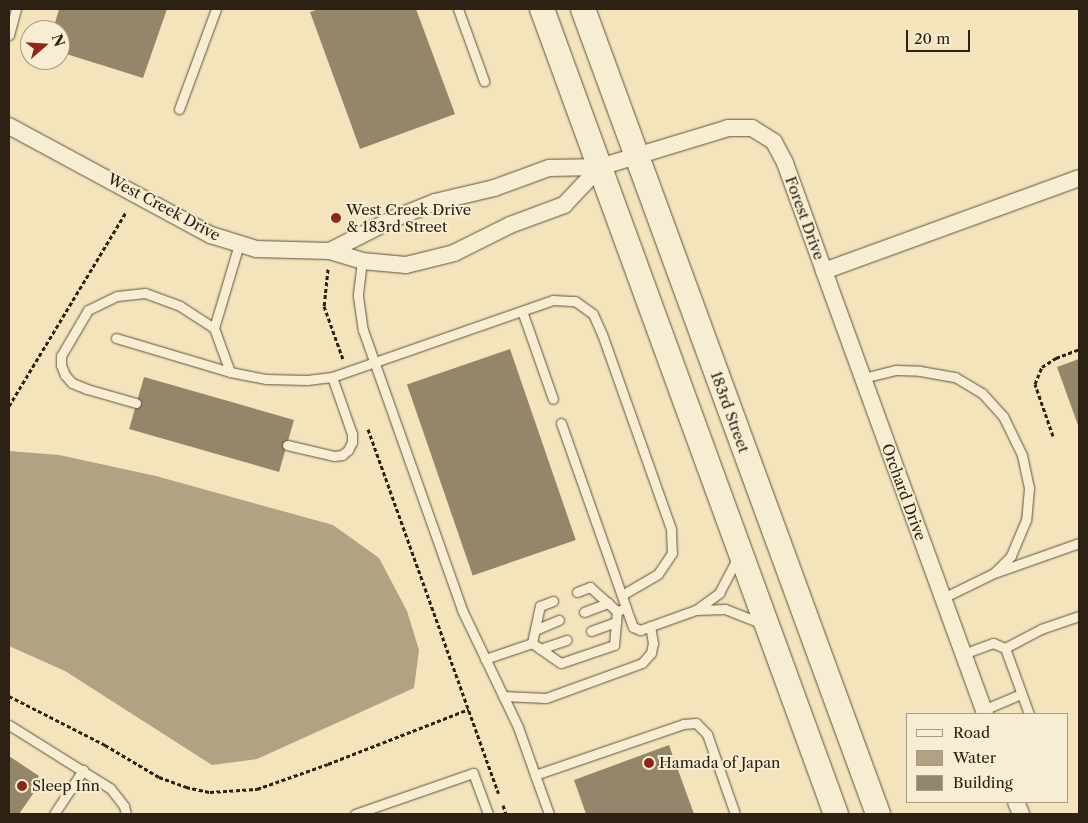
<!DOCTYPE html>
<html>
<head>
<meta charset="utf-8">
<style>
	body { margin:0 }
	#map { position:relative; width:1088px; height:823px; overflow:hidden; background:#f3e4bb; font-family:"Libre Caslon Text",serif }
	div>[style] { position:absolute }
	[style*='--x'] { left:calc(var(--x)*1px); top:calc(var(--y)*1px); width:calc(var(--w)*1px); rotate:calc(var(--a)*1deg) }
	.water>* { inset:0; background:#b0a282 }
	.building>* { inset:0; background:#94866a; transform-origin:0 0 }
	.path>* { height:3px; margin-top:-1.5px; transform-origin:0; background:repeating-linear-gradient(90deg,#2d2113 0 4px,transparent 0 6.5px) }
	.roads { filter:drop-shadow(0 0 1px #5e523d) drop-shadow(0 0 1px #5e523d) }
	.lane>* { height:9px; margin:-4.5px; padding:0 4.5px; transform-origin:4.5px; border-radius:4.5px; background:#f7edd3 }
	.street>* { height:16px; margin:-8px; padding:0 8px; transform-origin:8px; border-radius:8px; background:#f7edd3 }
	.secondary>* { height:24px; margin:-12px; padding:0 12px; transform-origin:12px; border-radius:12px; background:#f7edd3 }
	.dots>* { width:14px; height:14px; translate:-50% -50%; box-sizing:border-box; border:2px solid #f7edd3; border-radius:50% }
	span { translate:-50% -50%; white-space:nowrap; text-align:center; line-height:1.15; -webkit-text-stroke:4px #f7edd3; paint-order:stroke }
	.street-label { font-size:15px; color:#2d2113 }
	.poi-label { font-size:15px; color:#2d2113 }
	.left { translate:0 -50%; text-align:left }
	.frame { position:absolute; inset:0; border:10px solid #2d2113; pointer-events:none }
	.legend { position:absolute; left:906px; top:713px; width:162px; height:90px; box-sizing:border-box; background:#f7edd3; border:1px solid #a69b86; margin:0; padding:6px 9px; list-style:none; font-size:15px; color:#2d2113 }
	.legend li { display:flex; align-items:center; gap:10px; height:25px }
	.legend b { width:25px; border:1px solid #a69b86 }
	.north { position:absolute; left:20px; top:20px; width:50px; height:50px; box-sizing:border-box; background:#f7edd3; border:1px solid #a69b86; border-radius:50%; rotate:71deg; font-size:14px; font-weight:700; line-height:20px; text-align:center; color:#2d2113 }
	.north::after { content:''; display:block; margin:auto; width:18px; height:22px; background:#8f2418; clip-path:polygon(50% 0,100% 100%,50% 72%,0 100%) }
	.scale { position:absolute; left:906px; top:30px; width:64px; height:22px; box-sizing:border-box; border:2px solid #2d2113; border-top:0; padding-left:6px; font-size:15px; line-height:18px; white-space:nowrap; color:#2d2113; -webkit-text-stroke:4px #f7edd3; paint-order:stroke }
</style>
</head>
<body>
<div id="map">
	<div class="water">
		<i style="clip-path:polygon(9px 451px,59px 455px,156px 476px,333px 525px,379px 558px,407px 611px,419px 650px,414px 688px,257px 759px,212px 765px,65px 671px,9px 646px)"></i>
	</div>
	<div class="building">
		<i style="clip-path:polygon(59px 9px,167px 9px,143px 78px,60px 52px,60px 30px,53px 30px)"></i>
		<i style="clip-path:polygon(319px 9px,416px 9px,455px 114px,360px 149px,310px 12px)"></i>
		<i style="left:510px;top:349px;width:202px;height:109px;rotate:71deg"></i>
		<i style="clip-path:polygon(1079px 359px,1079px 428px,1057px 367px)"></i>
		<i style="left:144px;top:377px;width:156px;height:54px;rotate:16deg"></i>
		<i style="clip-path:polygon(669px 745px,694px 814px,586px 814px,574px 780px)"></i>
		<i style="clip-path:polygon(9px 756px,39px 776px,33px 785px,37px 788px,19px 814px,9px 814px)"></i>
	</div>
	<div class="path">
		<i style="--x:328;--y:269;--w:37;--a:96"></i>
		<i style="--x:324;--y:306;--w:56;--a:70.3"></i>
		<i style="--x:9;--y:406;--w:227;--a:-58.9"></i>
		<i style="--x:368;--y:429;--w:387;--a:70.3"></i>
		<i style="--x:1053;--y:436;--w:55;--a:-109.1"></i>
		<i style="--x:1035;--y:384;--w:18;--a:-68"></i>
		<i style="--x:1042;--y:367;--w:17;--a:-33"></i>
		<i style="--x:1056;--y:358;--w:25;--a:-21"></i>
		<i style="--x:9;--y:696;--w:108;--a:27"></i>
		<i style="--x:105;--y:745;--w:63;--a:30.7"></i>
		<i style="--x:159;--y:777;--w:29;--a:20"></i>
		<i style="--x:186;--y:787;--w:25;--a:12"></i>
		<i style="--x:210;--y:792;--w:47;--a:-3.7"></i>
		<i style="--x:257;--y:789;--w:75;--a:-19.4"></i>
		<i style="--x:328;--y:764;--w:151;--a:-21.3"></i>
		<i style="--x:503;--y:805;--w:9;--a:72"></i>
	</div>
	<div class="roads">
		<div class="lane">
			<i style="--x:458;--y:9;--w:77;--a:70.1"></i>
			<i style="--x:9;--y:35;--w:27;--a:-75"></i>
			<i style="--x:179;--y:109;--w:107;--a:-69.7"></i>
			<i style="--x:362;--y:261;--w:35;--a:97"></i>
			<i style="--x:358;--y:296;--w:34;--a:82"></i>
			<i style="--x:363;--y:330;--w:297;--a:70.5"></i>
			<i style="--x:462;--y:610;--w:130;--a:64.4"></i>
			<i style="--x:518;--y:727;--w:51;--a:70.5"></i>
			<i style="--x:522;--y:311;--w:93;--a:70.6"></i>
			<i style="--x:116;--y:338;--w:119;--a:16.6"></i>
			<i style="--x:230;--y:372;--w:37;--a:11"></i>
			<i style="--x:266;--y:379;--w:41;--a:1.4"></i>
			<i style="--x:307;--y:380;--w:25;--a:-7"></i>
			<i style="--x:332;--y:377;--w:234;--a:-19.2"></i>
			<i style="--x:553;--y:300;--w:22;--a:3"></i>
			<i style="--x:575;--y:301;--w:22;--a:36"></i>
			<i style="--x:593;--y:314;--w:22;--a:66"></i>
			<i style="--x:602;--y:334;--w:207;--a:70.5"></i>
			<i style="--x:671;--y:529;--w:24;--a:88"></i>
			<i style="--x:672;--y:553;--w:25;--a:124"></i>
			<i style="--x:658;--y:574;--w:42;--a:149.7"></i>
			<i style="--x:230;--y:372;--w:47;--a:-110"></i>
			<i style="--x:214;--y:328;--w:88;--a:-73.4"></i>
			<i style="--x:863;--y:378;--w:34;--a:-14"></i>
			<i style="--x:896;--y:370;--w:24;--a:2"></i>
			<i style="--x:920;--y:371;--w:36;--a:10"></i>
			<i style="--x:955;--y:377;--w:31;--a:31"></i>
			<i style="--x:982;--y:393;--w:31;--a:48"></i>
			<i style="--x:1003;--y:416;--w:43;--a:64"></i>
			<i style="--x:1022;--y:455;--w:34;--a:78"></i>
			<i style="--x:1029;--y:488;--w:32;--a:95"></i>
			<i style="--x:1026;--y:520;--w:39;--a:113"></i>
			<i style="--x:1011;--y:556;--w:24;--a:135"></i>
			<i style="--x:994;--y:573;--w:57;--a:153.9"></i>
			<i style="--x:136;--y:403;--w:51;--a:-164.1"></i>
			<i style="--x:87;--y:389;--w:16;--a:-158"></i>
			<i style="--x:72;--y:383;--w:11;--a:-131"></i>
			<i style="--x:65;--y:375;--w:11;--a:-112"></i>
			<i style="--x:61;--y:365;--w:9;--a:-90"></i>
			<i style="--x:61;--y:356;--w:53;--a:-59.6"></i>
			<i style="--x:88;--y:310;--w:32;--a:-26"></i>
			<i style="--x:117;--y:296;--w:28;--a:-6"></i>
			<i style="--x:145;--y:293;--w:37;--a:20"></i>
			<i style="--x:180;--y:306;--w:40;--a:32.9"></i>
			<i style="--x:561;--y:423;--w:196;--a:70.6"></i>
			<i style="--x:287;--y:445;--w:48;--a:13.2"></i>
			<i style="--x:334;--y:456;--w:8;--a:-7"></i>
			<i style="--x:342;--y:455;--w:8;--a:-40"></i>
			<i style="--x:348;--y:450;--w:9;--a:-63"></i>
			<i style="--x:352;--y:442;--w:8;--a:-90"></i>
			<i style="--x:352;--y:434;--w:60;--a:-109.3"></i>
			<i style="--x:997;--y:572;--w:87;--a:-19.5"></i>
			<i style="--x:577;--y:592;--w:14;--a:-21"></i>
			<i style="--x:590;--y:587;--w:36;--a:42"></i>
			<i style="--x:696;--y:610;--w:29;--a:-2"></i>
			<i style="--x:725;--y:609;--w:41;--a:21.5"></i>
			<i style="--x:617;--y:611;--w:9;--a:-18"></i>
			<i style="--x:626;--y:608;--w:20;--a:70"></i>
			<i style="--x:633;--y:627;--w:8;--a:23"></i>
			<i style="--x:640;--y:630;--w:59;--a:-19.7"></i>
			<i style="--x:696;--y:610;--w:29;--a:-36"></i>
			<i style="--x:719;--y:593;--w:41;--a:-62.2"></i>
			<i style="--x:584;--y:612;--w:26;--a:-21"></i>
			<i style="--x:535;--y:630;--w:26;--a:-23"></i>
			<i style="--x:591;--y:631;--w:27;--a:-20"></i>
			<i style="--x:532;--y:643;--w:35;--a:35"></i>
			<i style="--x:561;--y:663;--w:56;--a:-18.8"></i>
			<i style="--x:614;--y:645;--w:34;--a:-85"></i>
			<i style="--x:532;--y:643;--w:38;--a:-78"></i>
			<i style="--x:540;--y:606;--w:14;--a:-21"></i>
			<i style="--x:1005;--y:648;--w:41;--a:-27.8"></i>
			<i style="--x:1041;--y:629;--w:40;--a:-18.9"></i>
			<i style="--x:540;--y:649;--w:28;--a:-19"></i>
			<i style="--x:963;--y:654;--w:32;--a:-20"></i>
			<i style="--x:993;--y:643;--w:13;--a:23"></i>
			<i style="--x:1005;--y:648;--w:70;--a:70"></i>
			<i style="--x:485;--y:659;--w:50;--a:-18.8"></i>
			<i style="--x:503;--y:696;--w:43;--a:2.7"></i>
			<i style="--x:546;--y:698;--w:102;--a:-20"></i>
			<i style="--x:642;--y:663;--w:13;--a:-48"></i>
			<i style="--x:651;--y:653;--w:10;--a:-79"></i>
			<i style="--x:653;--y:643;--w:17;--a:-100"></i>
			<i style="--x:983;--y:710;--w:41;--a:-22.8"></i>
			<i style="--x:9;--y:725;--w:119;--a:32"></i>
			<i style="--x:110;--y:788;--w:23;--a:52"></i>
			<i style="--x:124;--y:806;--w:8;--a:76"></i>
			<i style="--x:54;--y:814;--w:53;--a:-56.6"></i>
			<i style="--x:355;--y:814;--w:125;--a:-19.2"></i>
			<i style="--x:473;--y:773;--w:44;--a:69.9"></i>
			<i style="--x:549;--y:814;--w:41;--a:-109.7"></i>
			<i style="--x:535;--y:775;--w:157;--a:-19"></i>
			<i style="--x:683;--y:724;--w:13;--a:-4"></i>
			<i style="--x:696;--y:723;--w:16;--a:45"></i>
			<i style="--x:707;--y:734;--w:85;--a:70.7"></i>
		</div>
		<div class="street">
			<i style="--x:9;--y:126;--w:230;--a:28.4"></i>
			<i style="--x:211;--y:235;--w:47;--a:17.3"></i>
			<i style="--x:256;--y:249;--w:74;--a:1.5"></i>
			<i style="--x:330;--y:251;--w:34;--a:17"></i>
			<i style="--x:362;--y:261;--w:44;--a:5.2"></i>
			<i style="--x:406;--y:265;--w:49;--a:-14"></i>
			<i style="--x:454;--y:253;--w:63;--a:-26.6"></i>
			<i style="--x:510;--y:225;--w:58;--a:-20.3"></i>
			<i style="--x:564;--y:205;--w:52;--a:-46.5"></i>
			<i style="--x:330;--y:251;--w:71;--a:-26.9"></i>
			<i style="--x:393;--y:219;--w:45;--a:-22"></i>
			<i style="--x:435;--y:202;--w:61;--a:-13.3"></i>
			<i style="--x:494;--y:188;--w:59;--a:-20"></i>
			<i style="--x:549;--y:168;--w:51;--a:-1.1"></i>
			<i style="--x:600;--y:167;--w:134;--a:-16.9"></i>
			<i style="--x:728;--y:128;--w:24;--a:0"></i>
			<i style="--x:752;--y:128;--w:26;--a:32"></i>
			<i style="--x:774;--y:142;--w:24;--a:62"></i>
			<i style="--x:785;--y:163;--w:115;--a:70.1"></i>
			<i style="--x:824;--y:271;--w:271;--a:-20"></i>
			<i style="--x:824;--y:271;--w:471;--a:70"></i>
			<i style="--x:1016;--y:802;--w:13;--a:67"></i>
		</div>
		<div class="secondary">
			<i style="--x:542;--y:9;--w:857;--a:69.94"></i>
			<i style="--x:583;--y:9;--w:857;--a:69.87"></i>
		</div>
	</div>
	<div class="dots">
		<i style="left:336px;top:218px;background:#8f2418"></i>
		<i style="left:649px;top:763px;background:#8f2418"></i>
		<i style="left:22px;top:786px;background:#8f2418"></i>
	</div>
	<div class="street-label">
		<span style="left:164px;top:207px;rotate:28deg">West Creek Drive</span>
		<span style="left:805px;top:218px;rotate:70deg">Forest Drive</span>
		<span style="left:730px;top:412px;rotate:70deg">183rd Street</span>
		<span style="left:904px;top:492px;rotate:70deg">Orchard Drive</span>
	</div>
	<div class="poi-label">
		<span class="left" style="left:346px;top:218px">West Creek Drive<br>&amp; 183rd Street</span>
		<span class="left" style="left:659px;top:763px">Hamada of Japan</span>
		<span class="left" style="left:32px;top:786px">Sleep Inn</span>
	</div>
	<div class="frame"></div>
	<ul class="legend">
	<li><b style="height:6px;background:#f7edd3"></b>Road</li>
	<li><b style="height:14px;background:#b0a282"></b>Water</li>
	<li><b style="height:14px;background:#94866a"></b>Building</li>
	</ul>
	<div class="north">N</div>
	<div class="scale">20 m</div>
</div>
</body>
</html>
